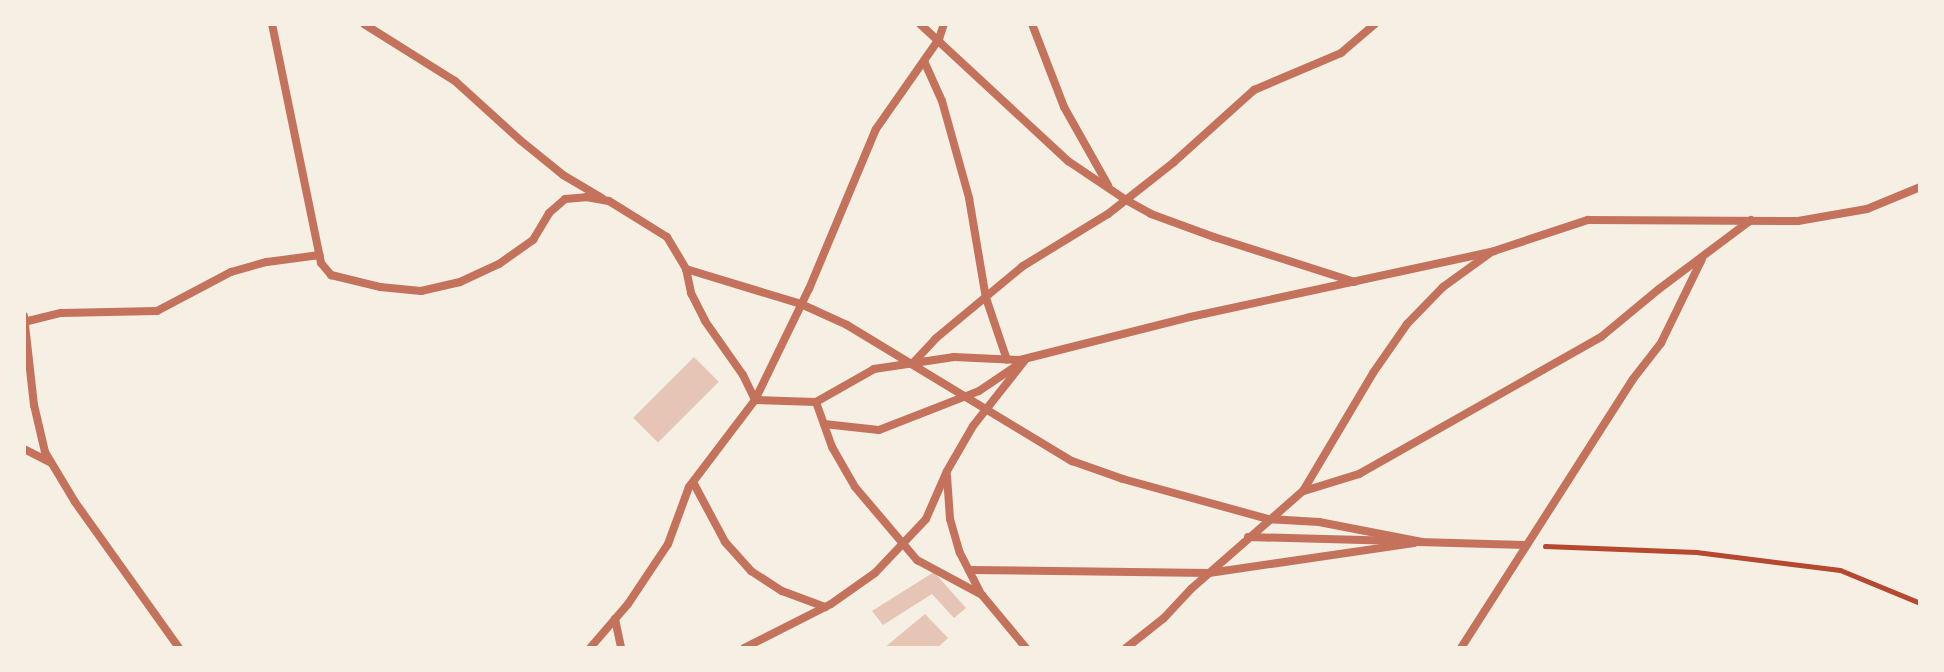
<!DOCTYPE html>
<html>
<head>
<meta charset="utf-8">
<style>
	body { margin:0 }
	#map { position:relative; width:1944px; height:672px; overflow:hidden; background:#f6efe4; font-family:Lato,sans-serif }
	div>[style] { position:absolute }
	[style*='--x'] { left:calc(var(--x)*1px); top:calc(var(--y)*1px); width:calc(var(--w)*1px); rotate:calc(var(--a)*1deg) }
	.building>* { inset:0; background:#e6c5b7; transform-origin:0 0 }
	.path>* { height:5px; margin:-2.5px; padding:0 2.5px; transform-origin:2.5px; border-radius:2.5px; background:#b5482f }
	.minor>* { height:8px; margin:-4px; padding:0 4px; transform-origin:4px; border-radius:4px; background:#c5725c }
	span { translate:-50% -50%; white-space:nowrap; text-align:center; line-height:1.15; -webkit-text-stroke:8px #f6efe4; paint-order:stroke }
	.frame { position:absolute; inset:0; border:26px solid #f6efe4; pointer-events:none }
</style>
</head>
<body>
<div id="map">
	<div class="building">
		<i style="left:694px;top:357px;width:35px;height:86px;rotate:45deg"></i>
		<i style="clip-path:polygon(934px 572px,966px 608px,954px 618px,932px 594px,883px 625px,872px 611px)"></i>
		<i style="clip-path:polygon(925px 614px,948px 638px,937px 648px,884px 648px)"></i>
	</div>
	<div class="path">
		<i style="--x:1545;--y:546;--w:151;--a:2.3"></i>
		<i style="--x:1696;--y:552;--w:145;--a:7.1"></i>
		<i style="--x:1840;--y:570;--w:87;--a:22.4"></i>
	</div>
	<div class="minor">
		<i style="--x:272;--y:24;--w:244;--a:78.4"></i>
		<i style="--x:321;--y:263;--w:16;--a:50"></i>
		<i style="--x:331;--y:275;--w:50;--a:13.8"></i>
		<i style="--x:380;--y:287;--w:41;--a:5.6"></i>
		<i style="--x:421;--y:291;--w:40;--a:-13"></i>
		<i style="--x:460;--y:282;--w:43;--a:-24.8"></i>
		<i style="--x:499;--y:264;--w:42;--a:-35.2"></i>
		<i style="--x:533;--y:240;--w:31;--a:-59"></i>
		<i style="--x:549;--y:213;--w:21;--a:-41"></i>
		<i style="--x:565;--y:199;--w:21;--a:-5"></i>
		<i style="--x:586;--y:197;--w:23;--a:10"></i>
		<i style="--x:609;--y:201;--w:68;--a:31.8"></i>
		<i style="--x:667;--y:237;--w:37;--a:59"></i>
		<i style="--x:686;--y:269;--w:25;--a:78"></i>
		<i style="--x:691;--y:293;--w:31;--a:63"></i>
		<i style="--x:705;--y:321;--w:66;--a:54.9"></i>
		<i style="--x:743;--y:375;--w:28;--a:64"></i>
		<i style="--x:364;--y:24;--w:107;--a:32.1"></i>
		<i style="--x:455;--y:81;--w:88;--a:42.2"></i>
		<i style="--x:520;--y:140;--w:55;--a:39.1"></i>
		<i style="--x:563;--y:175;--w:45;--a:30.5"></i>
		<i style="--x:920;--y:24;--w:202;--a:42.8"></i>
		<i style="--x:1068;--y:161;--w:70;--a:33.9"></i>
		<i style="--x:1126;--y:200;--w:29;--a:29"></i>
		<i style="--x:1151;--y:214;--w:67;--a:20.1"></i>
		<i style="--x:1214;--y:237;--w:148;--a:17.7"></i>
		<i style="--x:1032;--y:24;--w:89;--a:68.9"></i>
		<i style="--x:1064;--y:107;--w:90;--a:60.6"></i>
		<i style="--x:924;--y:61;--w:44;--a:65.8"></i>
		<i style="--x:942;--y:101;--w:101;--a:74.4"></i>
		<i style="--x:969;--y:198;--w:101;--a:80.4"></i>
		<i style="--x:986;--y:298;--w:65;--a:71.3"></i>
		<i style="--x:686;--y:269;--w:120;--a:16.9"></i>
		<i style="--x:801;--y:304;--w:51;--a:24.5"></i>
		<i style="--x:847;--y:325;--w:263;--a:31.2"></i>
		<i style="--x:1072;--y:461;--w:54;--a:19.4"></i>
		<i style="--x:1123;--y:479;--w:150;--a:15.4"></i>
		<i style="--x:1268;--y:519;--w:51;--a:3.4"></i>
		<i style="--x:1319;--y:522;--w:105;--a:11"></i>
		<i style="--x:24;--y:316;--w:90;--a:83.6"></i>
		<i style="--x:34;--y:405;--w:48;--a:76.8"></i>
		<i style="--x:45;--y:452;--w:58;--a:59"></i>
		<i style="--x:75;--y:502;--w:179;--a:54.5"></i>
		<i style="--x:24;--y:322;--w:38;--a:-14"></i>
		<i style="--x:61;--y:313;--w:96;--a:-1.2"></i>
		<i style="--x:157;--y:311;--w:84;--a:-27.8"></i>
		<i style="--x:231;--y:272;--w:37;--a:-16"></i>
		<i style="--x:267;--y:262;--w:53;--a:-7.5"></i>
		<i style="--x:913;--y:363;--w:33;--a:-47"></i>
		<i style="--x:935;--y:339;--w:114;--a:-39.7"></i>
		<i style="--x:1023;--y:266;--w:100;--a:-31.5"></i>
		<i style="--x:1108;--y:214;--w:84;--a:-38.2"></i>
		<i style="--x:1174;--y:162;--w:108;--a:-42"></i>
		<i style="--x:1254;--y:90;--w:95;--a:-23"></i>
		<i style="--x:1341;--y:53;--w:45;--a:-40.5"></i>
		<i style="--x:755;--y:400;--w:123;--a:-64.1"></i>
		<i style="--x:809;--y:289;--w:173;--a:-67.3"></i>
		<i style="--x:876;--y:129;--w:110;--a:-55"></i>
		<i style="--x:939;--y:39;--w:16;--a:-72"></i>
		<i style="--x:816;--y:402;--w:48;--a:70.4"></i>
		<i style="--x:832;--y:447;--w:46;--a:60.1"></i>
		<i style="--x:855;--y:487;--w:96;--a:49.7"></i>
		<i style="--x:917;--y:560;--w:74;--a:28.3"></i>
		<i style="--x:982;--y:595;--w:69;--a:50.3"></i>
		<i style="--x:824;--y:424;--w:55;--a:6.2"></i>
		<i style="--x:879;--y:430;--w:107;--a:-21.3"></i>
		<i style="--x:979;--y:391;--w:45;--a:-34"></i>
		<i style="--x:24;--y:449;--w:29;--a:27"></i>
		<i style="--x:947;--y:476;--w:43;--a:86"></i>
		<i style="--x:950;--y:519;--w:35;--a:74"></i>
		<i style="--x:960;--y:553;--w:44;--a:62.9"></i>
		<i style="--x:693;--y:482;--w:68;--a:61.9"></i>
		<i style="--x:725;--y:542;--w:39;--a:48"></i>
		<i style="--x:751;--y:571;--w:37;--a:33"></i>
		<i style="--x:782;--y:591;--w:46;--a:20.4"></i>
		<i style="--x:1304;--y:491;--w:58;--a:-17.2"></i>
		<i style="--x:1359;--y:474;--w:278;--a:-29.5"></i>
		<i style="--x:1601;--y:337;--w:75;--a:-39.6"></i>
		<i style="--x:1659;--y:289;--w:115;--a:-36.9"></i>
		<i style="--x:1248;--y:537;--w:152;--a:1.5"></i>
		<i style="--x:1418;--y:542;--w:107;--a:1.6"></i>
		<i style="--x:969;--y:570;--w:240;--a:0.7"></i>
		<i style="--x:1209;--y:573;--w:207;--a:-8.3"></i>
		<i style="--x:615;--y:619;--w:30;--a:78"></i>
		<i style="--x:590;--y:648;--w:58;--a:-49.2"></i>
		<i style="--x:628;--y:604;--w:72;--a:-56.3"></i>
		<i style="--x:668;--y:544;--w:61;--a:-69.8"></i>
		<i style="--x:689;--y:487;--w:109;--a:-52.8"></i>
		<i style="--x:755;--y:400;--w:61;--a:1.9"></i>
		<i style="--x:816;--y:402;--w:67;--a:-29.6"></i>
		<i style="--x:874;--y:369;--w:81;--a:-8.5"></i>
		<i style="--x:954;--y:357;--w:66;--a:2.6"></i>
		<i style="--x:1020;--y:360;--w:175;--a:-14.2"></i>
		<i style="--x:1190;--y:317;--w:311;--a:-12.2"></i>
		<i style="--x:1494;--y:251;--w:99;--a:-18.3"></i>
		<i style="--x:1588;--y:220;--w:210;--a:0.3"></i>
		<i style="--x:1798;--y:221;--w:70;--a:-9.9"></i>
		<i style="--x:1867;--y:209;--w:57;--a:-22.5"></i>
		<i style="--x:744;--y:648;--w:97;--a:-26.8"></i>
		<i style="--x:831;--y:604;--w:54;--a:-35.2"></i>
		<i style="--x:875;--y:573;--w:74;--a:-46.6"></i>
		<i style="--x:926;--y:519;--w:52;--a:-66.4"></i>
		<i style="--x:947;--y:471;--w:52;--a:-60"></i>
		<i style="--x:973;--y:426;--w:85;--a:-51.7"></i>
		<i style="--x:1126;--y:648;--w:48;--a:-38.3"></i>
		<i style="--x:1164;--y:618;--w:40;--a:-47"></i>
		<i style="--x:1191;--y:589;--w:149;--a:-41.2"></i>
		<i style="--x:1303;--y:491;--w:137;--a:-59.3"></i>
		<i style="--x:1373;--y:373;--w:60;--a:-55.2"></i>
		<i style="--x:1407;--y:324;--w:52;--a:-45.8"></i>
		<i style="--x:1443;--y:287;--w:58;--a:-35.9"></i>
		<i style="--x:1461;--y:648;--w:319;--a:-57.4"></i>
		<i style="--x:1633;--y:379;--w:46;--a:-52.1"></i>
		<i style="--x:1661;--y:343;--w:93;--a:-64"></i>
	</div>
	<div class="frame"></div>
</div>
</body>
</html>
